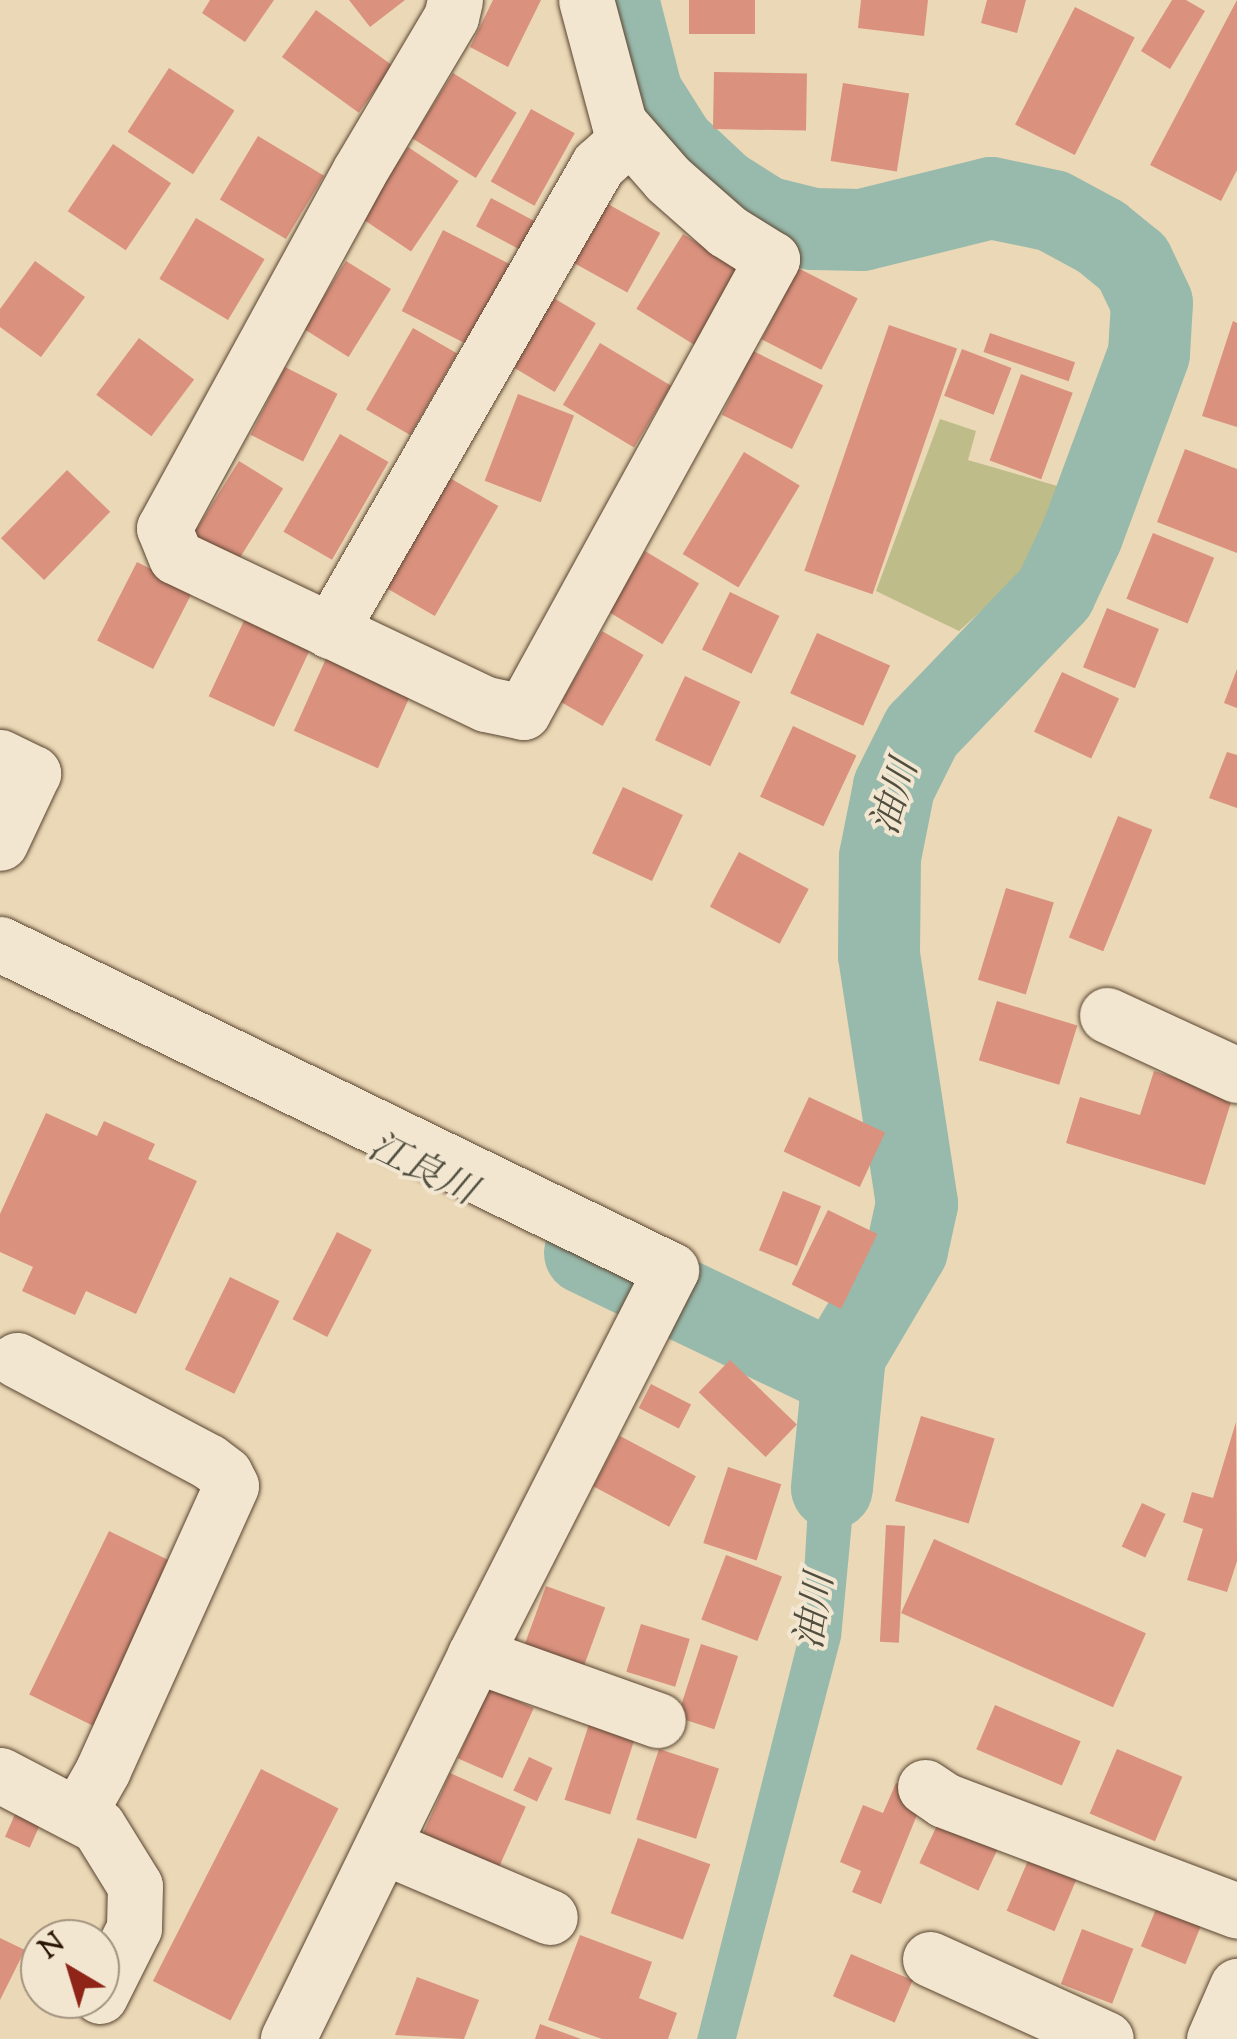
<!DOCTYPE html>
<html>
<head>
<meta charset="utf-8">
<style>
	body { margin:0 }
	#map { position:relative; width:1237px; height:2039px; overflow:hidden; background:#ebd8b6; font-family:"Sorts Mill Goudy","Noto Serif JP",serif }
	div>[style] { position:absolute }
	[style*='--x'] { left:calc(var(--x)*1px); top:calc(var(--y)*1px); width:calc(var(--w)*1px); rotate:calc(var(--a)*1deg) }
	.green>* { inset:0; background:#bebc89 }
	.water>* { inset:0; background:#98baac }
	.river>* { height:82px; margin:-41px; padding:0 41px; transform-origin:41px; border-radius:41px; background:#98baac }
	.building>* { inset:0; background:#da917e; transform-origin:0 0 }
	.roads { filter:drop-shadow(0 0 2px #5a4531) drop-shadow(0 0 2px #5a4531) }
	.minor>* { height:55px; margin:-27.5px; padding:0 27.5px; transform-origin:27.5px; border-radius:27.5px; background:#f2e6d0 }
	span { translate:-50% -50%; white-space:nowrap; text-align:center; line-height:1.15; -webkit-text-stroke:8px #f2e6d0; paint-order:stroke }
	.water-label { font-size:38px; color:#504e3f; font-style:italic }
	.north { position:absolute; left:20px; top:1919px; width:100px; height:100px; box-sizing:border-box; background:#f2e6d0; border:2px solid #a2927f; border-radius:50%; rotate:322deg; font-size:28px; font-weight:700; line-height:40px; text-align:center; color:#2a1405 }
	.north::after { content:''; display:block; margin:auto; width:35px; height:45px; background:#8f2418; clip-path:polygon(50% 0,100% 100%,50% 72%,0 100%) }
</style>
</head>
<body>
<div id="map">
	<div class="green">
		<i style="clip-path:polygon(940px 419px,976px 431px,968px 460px,1071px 490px,1033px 564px,959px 631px,876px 591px)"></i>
	</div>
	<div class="water">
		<i style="clip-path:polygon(842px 1376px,855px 1421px,853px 1511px,841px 1638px,736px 2039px,697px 2039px,801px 1628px,813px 1418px)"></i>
	</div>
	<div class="river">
		<i style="--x:618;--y:0;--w:97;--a:75.7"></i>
		<i style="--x:642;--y:94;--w:62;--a:57.6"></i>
		<i style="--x:675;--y:146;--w:63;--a:43.1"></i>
		<i style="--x:721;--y:189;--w:52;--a:32.5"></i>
		<i style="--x:765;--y:217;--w:49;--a:14"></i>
		<i style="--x:813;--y:229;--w:49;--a:1.2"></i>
		<i style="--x:862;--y:230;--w:133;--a:-13.9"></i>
		<i style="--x:991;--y:198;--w:63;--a:11.8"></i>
		<i style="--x:1053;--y:211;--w:55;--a:28.4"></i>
		<i style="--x:1101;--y:237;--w:41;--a:39.1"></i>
		<i style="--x:1133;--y:263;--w:44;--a:64.6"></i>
		<i style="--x:1152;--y:303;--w:51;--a:93.4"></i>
		<i style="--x:1149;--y:354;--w:193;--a:110.3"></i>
		<i style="--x:1082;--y:535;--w:64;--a:115"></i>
		<i style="--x:1055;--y:593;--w:192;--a:133.9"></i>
		<i style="--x:922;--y:731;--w:63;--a:116.6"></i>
		<i style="--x:894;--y:787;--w:71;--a:101.3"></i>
		<i style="--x:880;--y:857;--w:98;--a:90.6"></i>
		<i style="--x:879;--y:955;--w:252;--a:81.3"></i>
		<i style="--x:917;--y:1204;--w:47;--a:102.3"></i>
		<i style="--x:907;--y:1250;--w:122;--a:120.6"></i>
		<i style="--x:845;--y:1355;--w:134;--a:95.6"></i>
		<i style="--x:585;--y:1253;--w:285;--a:25.6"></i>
	</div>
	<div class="building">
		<i style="clip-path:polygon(210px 0,274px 0,245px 42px,202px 13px)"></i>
		<i style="clip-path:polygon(349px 0,405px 0,370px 27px)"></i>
		<i style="clip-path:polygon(493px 0,541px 0,508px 67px,470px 47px)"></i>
		<i style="left:689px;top:0;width:66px;height:34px"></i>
		<i style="clip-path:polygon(861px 0,928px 0,924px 36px,858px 28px)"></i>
		<i style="clip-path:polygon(987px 0,1026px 0,1017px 33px,981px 23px)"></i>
		<i style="clip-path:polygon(1172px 0,1186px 0,1205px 11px,1170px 69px,1141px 51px)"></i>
		<i style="clip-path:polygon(1237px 0,1237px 170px,1221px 201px,1150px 165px)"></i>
		<i style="left:1075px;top:7px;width:67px;height:132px;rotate:27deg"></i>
		<i style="left:316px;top:10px;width:95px;height:58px;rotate:36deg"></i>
		<i style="left:169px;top:68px;width:78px;height:76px;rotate:33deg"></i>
		<i style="left:714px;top:72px;width:93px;height:57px;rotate:1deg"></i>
		<i style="left:453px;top:73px;width:75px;height:77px;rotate:32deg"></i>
		<i style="left:843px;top:83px;width:67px;height:79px;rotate:9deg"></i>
		<i style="left:531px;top:109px;width:50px;height:83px;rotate:29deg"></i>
		<i style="left:258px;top:136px;width:77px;height:74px;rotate:31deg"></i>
		<i style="left:113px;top:144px;width:70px;height:81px;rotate:34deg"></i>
		<i style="left:408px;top:147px;width:61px;height:85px;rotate:34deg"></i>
		<i style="left:491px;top:198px;width:58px;height:32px;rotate:28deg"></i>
		<i style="left:606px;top:203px;width:62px;height:68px;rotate:29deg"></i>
		<i style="left:196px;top:218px;width:80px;height:71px;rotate:31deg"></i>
		<i style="left:443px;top:230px;width:77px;height:91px;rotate:27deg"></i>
		<i style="left:683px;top:234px;width:70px;height:88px;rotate:32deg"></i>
		<i style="clip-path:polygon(35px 261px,85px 297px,41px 357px,0 327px,0 309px)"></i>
		<i style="left:346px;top:261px;width:53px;height:80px;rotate:32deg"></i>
		<i style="left:798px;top:268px;width:67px;height:80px;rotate:27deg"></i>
		<i style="left:547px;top:294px;width:57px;height:80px;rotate:31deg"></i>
		<i style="clip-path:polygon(1233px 321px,1237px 323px,1237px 427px,1202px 416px)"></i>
		<i style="left:889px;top:325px;width:72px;height:260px;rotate:19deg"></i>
		<i style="left:413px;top:328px;width:51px;height:94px;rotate:30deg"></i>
		<i style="left:990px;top:333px;width:90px;height:20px;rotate:19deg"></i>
		<i style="left:139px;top:338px;width:69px;height:71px;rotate:37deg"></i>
		<i style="left:600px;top:343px;width:83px;height:72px;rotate:31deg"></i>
		<i style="left:962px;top:349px;width:53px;height:50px;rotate:21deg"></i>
		<i style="left:753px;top:351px;width:78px;height:71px;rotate:26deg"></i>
		<i style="left:285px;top:367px;width:59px;height:76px;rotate:27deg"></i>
		<i style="left:1021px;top:374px;width:55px;height:92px;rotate:20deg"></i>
		<i style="left:518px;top:394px;width:60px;height:93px;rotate:21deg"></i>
		<i style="left:340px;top:434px;width:56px;height:113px;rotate:30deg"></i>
		<i style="clip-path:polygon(1185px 449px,1237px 469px,1237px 553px,1157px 522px)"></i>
		<i style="left:744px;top:452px;width:65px;height:119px;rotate:31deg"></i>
		<i style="left:239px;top:461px;width:52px;height:87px;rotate:32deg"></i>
		<i style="left:67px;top:470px;width:60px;height:95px;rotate:44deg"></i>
		<i style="left:436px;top:470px;width:72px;height:127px;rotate:30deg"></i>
		<i style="left:1153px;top:533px;width:66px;height:71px;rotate:22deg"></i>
		<i style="left:645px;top:551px;width:63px;height:71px;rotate:31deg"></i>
		<i style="left:137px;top:562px;width:63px;height:88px;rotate:27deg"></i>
		<i style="left:730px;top:592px;width:55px;height:64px;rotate:26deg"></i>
		<i style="left:1107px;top:608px;width:56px;height:64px;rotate:22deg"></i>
		<i style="left:248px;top:612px;width:72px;height:93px;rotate:25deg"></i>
		<i style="left:602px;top:631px;width:48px;height:82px;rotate:30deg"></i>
		<i style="left:817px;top:633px;width:80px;height:66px;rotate:24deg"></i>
		<i style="left:328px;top:654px;width:92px;height:84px;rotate:24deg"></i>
		<i style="clip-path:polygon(1237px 669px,1237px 708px,1224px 703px)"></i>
		<i style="left:1062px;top:672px;width:63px;height:66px;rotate:25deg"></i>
		<i style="left:685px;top:676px;width:61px;height:71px;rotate:25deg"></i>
		<i style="left:793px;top:726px;width:70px;height:78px;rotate:25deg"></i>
		<i style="clip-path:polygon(1227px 752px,1237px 755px,1237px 808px,1209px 798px)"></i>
		<i style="left:623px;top:787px;width:66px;height:73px;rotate:25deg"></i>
		<i style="left:1118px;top:816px;width:37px;height:131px;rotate:22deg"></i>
		<i style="left:739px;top:852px;width:79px;height:62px;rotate:28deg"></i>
		<i style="left:1006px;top:888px;width:50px;height:96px;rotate:17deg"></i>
		<i style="left:997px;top:1001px;width:84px;height:62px;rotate:17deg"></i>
		<i style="clip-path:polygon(1154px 1071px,1233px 1096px,1205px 1185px,1066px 1143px,1080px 1097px,1140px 1115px)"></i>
		<i style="left:809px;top:1097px;width:84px;height:60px;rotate:25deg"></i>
		<i style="clip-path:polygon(46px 1113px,97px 1136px,104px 1121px,155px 1144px,148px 1159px,197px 1181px,136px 1314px,86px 1291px,75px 1315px,22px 1291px,33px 1267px,0 1252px,0 1214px)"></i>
		<i style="left:783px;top:1191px;width:41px;height:64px;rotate:22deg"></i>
		<i style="left:828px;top:1210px;width:55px;height:83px;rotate:26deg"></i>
		<i style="left:337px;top:1232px;width:39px;height:98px;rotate:27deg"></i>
		<i style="left:230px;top:1277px;width:55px;height:103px;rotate:26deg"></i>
		<i style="left:730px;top:1360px;width:93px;height:45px;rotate:44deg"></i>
		<i style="left:651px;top:1384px;width:45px;height:27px;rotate:27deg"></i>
		<i style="left:921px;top:1416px;width:77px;height:89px;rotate:17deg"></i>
		<i style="clip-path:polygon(1236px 1422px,1237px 1561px,1227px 1592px,1187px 1580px,1203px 1529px,1183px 1522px,1192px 1492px,1213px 1498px)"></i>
		<i style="left:620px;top:1436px;width:86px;height:57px;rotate:28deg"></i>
		<i style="left:728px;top:1467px;width:56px;height:80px;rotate:18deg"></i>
		<i style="left:1142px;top:1503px;width:26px;height:48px;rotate:25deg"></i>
		<i style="left:886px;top:1525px;width:19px;height:117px;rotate:3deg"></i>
		<i style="left:109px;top:1531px;width:79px;height:182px;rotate:26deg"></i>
		<i style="left:934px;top:1539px;width:232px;height:81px;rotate:24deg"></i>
		<i style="left:726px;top:1555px;width:60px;height:69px;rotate:21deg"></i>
		<i style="left:546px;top:1586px;width:63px;height:81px;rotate:20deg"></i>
		<i style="left:641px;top:1624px;width:51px;height:50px;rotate:17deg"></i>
		<i style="left:701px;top:1644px;width:39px;height:77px;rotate:18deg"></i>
		<i style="left:489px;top:1688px;width:49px;height:77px;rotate:24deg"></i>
		<i style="left:995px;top:1705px;width:93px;height:48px;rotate:23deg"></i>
		<i style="left:592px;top:1715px;width:48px;height:89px;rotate:18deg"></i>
		<i style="left:659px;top:1749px;width:63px;height:74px;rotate:18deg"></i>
		<i style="left:1117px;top:1749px;width:71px;height:70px;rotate:23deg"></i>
		<i style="left:529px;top:1757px;width:26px;height:37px;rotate:25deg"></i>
		<i style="left:261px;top:1769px;width:87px;height:238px;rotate:27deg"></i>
		<i style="left:450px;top:1773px;width:83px;height:85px;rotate:24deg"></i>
		<i style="clip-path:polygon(896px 1783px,925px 1795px,881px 1904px,852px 1892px,861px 1871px,840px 1862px,863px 1805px,883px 1813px)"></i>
		<i style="left:946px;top:1806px;width:65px;height:63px;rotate:25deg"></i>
		<i style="left:16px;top:1812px;width:27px;height:27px;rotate:24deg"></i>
		<i style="left:638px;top:1838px;width:77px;height:80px;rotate:20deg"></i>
		<i style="left:1032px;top:1851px;width:52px;height:65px;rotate:23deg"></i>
		<i style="left:1160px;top:1899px;width:48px;height:51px;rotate:22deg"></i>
		<i style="left:1082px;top:1929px;width:55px;height:59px;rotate:21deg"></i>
		<i style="clip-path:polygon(580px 1935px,652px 1962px,639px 1998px,677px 2013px,668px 2039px,602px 2039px,548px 2020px)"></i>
		<i style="clip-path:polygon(0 1938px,25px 1950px,0 2000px)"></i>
		<i style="left:851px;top:1954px;width:67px;height:46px;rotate:23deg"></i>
		<i style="clip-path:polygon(417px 1977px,479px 2000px,464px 2039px,395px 2035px)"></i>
		<i style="clip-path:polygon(540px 2024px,581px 2039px,535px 2039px)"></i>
	</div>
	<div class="roads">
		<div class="minor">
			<i style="--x:455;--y:0;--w:17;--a:103"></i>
			<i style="--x:451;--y:17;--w:180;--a:120.7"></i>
			<i style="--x:359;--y:172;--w:406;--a:118.7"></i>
			<i style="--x:164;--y:528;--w:31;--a:68"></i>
			<i style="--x:176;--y:557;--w:343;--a:25.4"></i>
			<i style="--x:486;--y:704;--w:38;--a:12"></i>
			<i style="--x:523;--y:712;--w:517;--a:-61.2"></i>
			<i style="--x:772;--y:259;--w:53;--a:-148.1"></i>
			<i style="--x:727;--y:231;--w:79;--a:-138.6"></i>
			<i style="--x:668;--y:179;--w:74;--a:-131.2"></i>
			<i style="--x:619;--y:123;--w:127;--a:-105"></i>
			<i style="--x:330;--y:631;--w:538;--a:-60.1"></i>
			<i style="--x:598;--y:165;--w:43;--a:-42.2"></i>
			<i style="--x:0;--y:757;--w:37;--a:26"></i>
			<i style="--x:33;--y:773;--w:77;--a:115.2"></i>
			<i style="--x:0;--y:944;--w:746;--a:25.91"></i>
			<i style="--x:671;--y:1270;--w:432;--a:117"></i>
			<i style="--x:475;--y:1655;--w:427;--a:116"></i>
			<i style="--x:1107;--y:1015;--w:143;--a:24.8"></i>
			<i style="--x:17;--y:1360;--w:216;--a:27.9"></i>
			<i style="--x:208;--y:1461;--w:21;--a:37"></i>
			<i style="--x:225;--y:1474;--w:13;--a:63"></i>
			<i style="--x:231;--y:1486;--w:312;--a:114.3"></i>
			<i style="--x:103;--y:1770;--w:51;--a:119.6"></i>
			<i style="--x:475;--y:1655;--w:194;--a:19.6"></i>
			<i style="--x:0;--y:1775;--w:110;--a:27.5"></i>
			<i style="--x:98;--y:1826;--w:70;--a:58.3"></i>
			<i style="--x:135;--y:1886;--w:42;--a:91.4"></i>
			<i style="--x:134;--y:1928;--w:76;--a:116.6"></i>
			<i style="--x:925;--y:1787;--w:23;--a:34"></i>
			<i style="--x:944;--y:1800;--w:313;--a:20.7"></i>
			<i style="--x:385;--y:1847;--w:179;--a:23"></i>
			<i style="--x:930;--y:1959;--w:193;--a:24.4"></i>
			<i style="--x:1214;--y:2039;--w:58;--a:-66.5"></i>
		</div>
	</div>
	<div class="water-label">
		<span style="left:898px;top:798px;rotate:-73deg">油川</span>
		<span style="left:421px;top:1172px;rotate:26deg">江良川</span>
		<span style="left:818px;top:1612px;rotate:-81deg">油川</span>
	</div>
	<div class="north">N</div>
</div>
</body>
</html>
